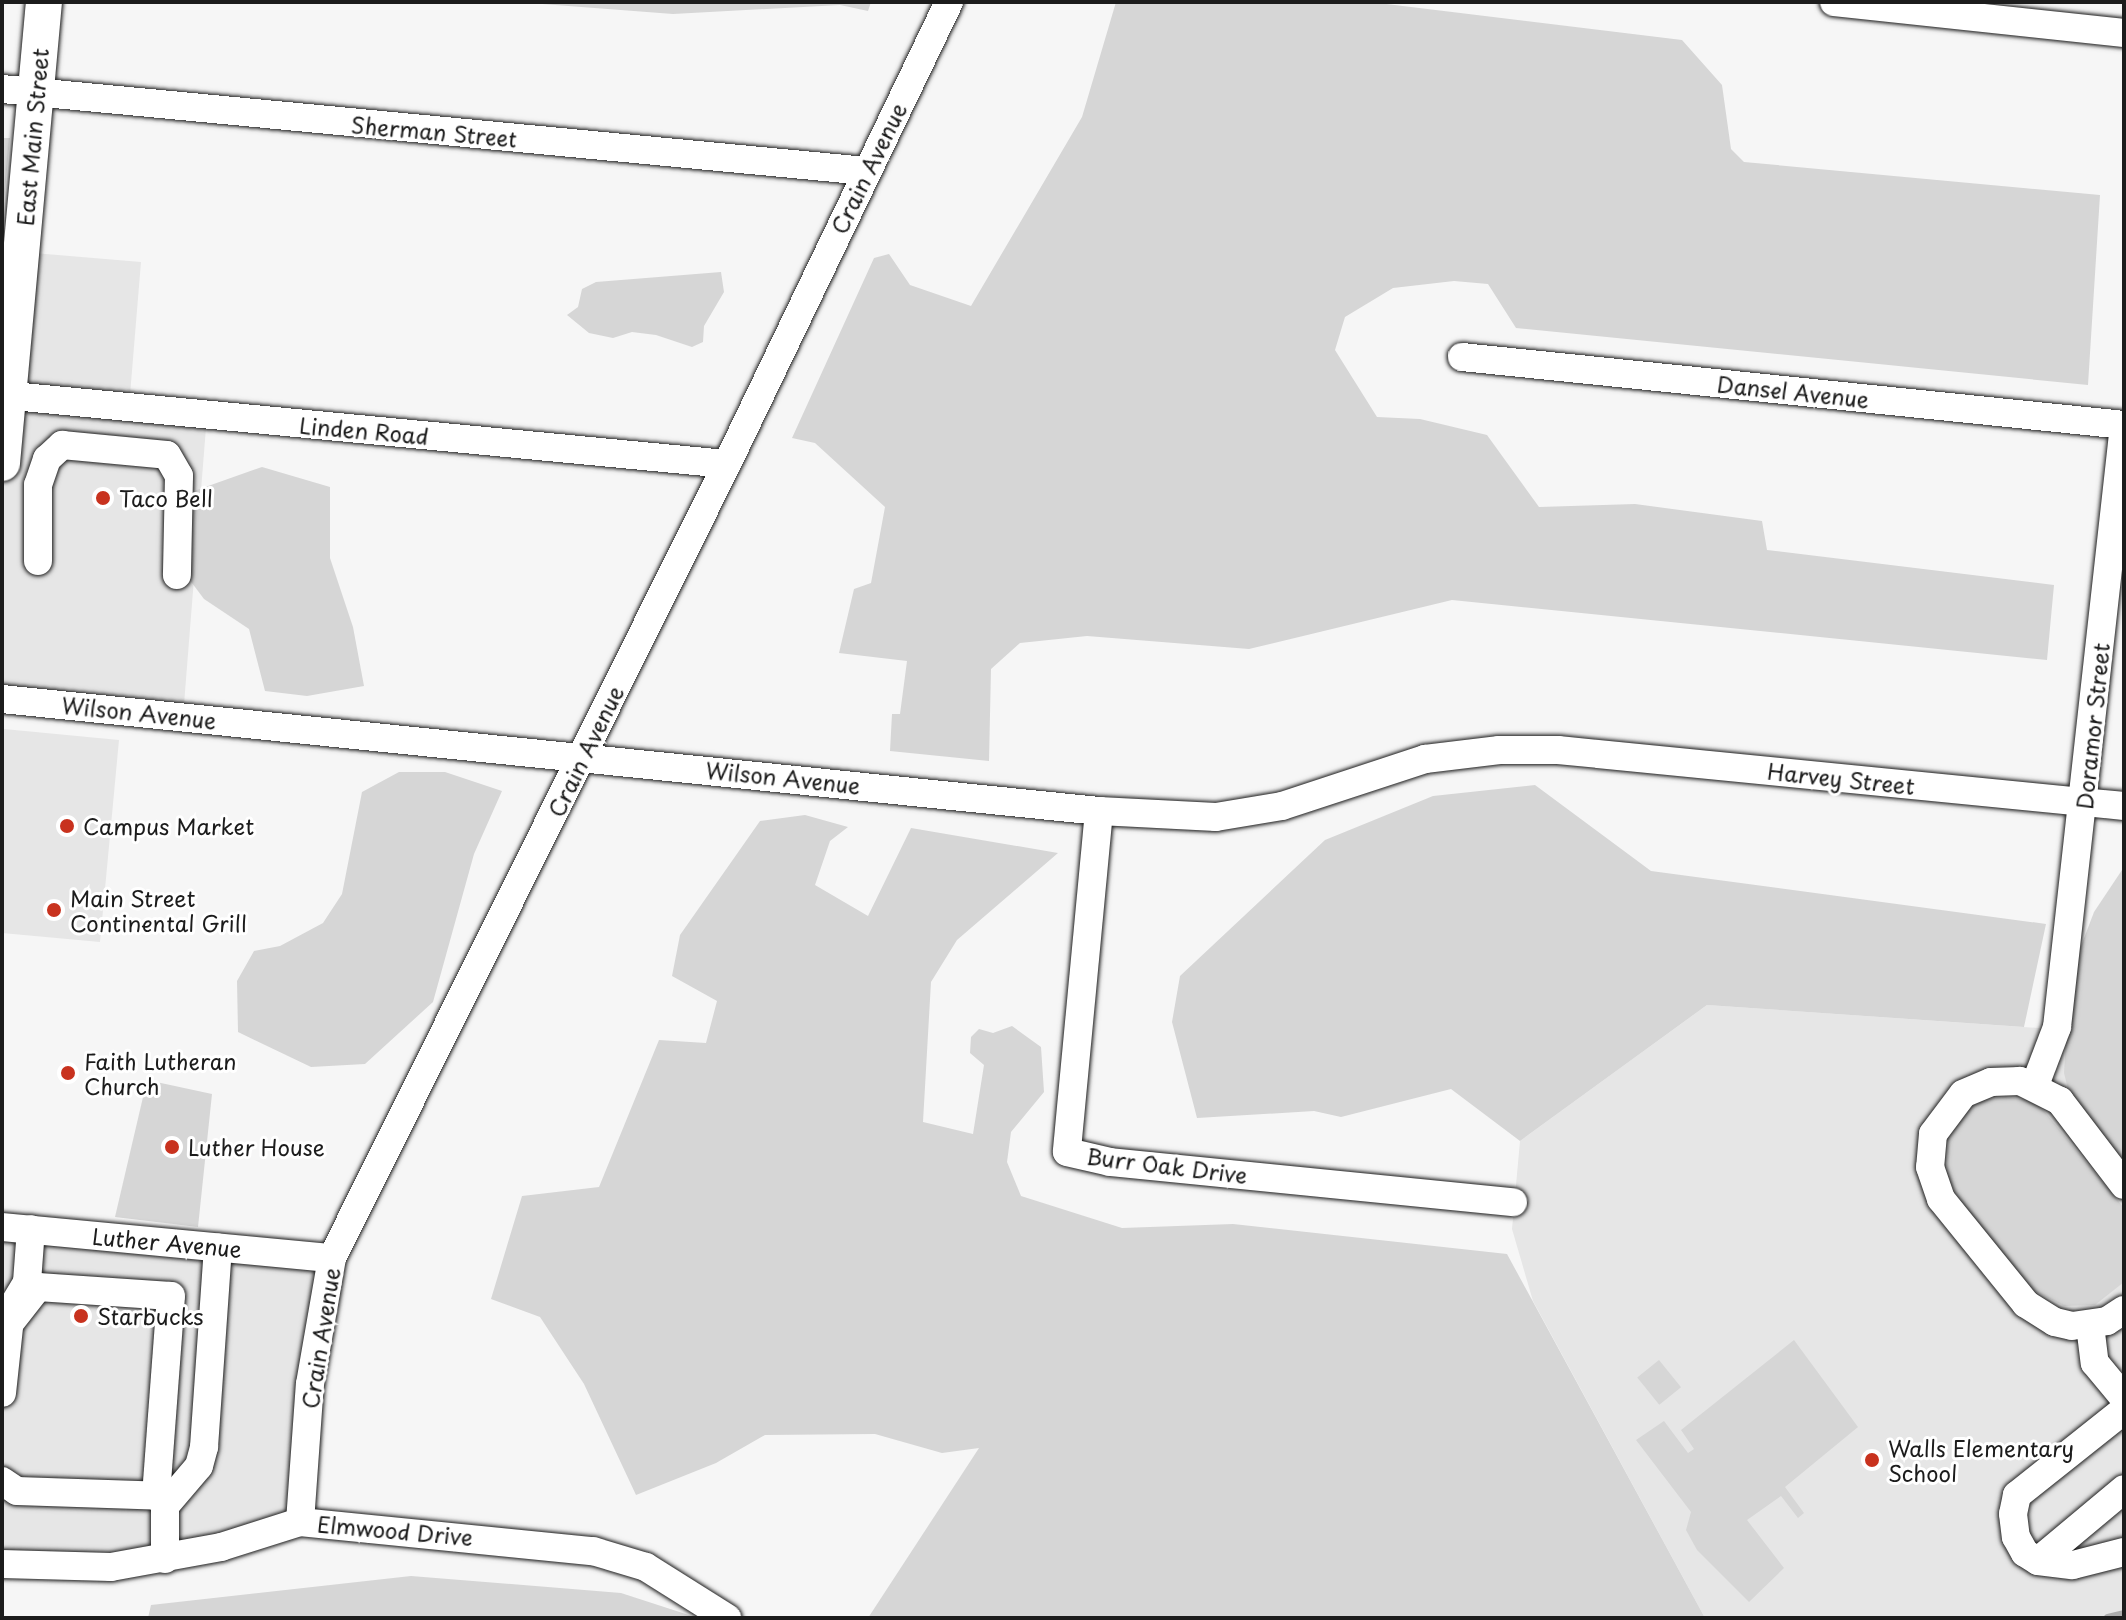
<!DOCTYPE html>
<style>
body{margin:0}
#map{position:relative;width:2126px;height:1620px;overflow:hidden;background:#f6f6f6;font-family:"Playpen Sans",sans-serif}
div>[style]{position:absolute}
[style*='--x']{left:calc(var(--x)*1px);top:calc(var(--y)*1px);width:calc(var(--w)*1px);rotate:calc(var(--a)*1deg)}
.built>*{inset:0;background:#e6e6e6}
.green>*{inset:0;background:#d6d6d6;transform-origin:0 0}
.stream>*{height:8px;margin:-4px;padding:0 4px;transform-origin:4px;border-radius:4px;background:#acacac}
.roads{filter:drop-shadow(0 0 2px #1c1c1c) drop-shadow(0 0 2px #1c1c1c)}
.minor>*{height:28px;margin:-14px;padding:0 14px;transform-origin:14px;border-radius:14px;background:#fff}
.major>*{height:36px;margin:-18px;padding:0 18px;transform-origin:18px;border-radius:18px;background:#fff}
.dots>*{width:22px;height:22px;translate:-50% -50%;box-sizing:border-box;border:4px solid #fff;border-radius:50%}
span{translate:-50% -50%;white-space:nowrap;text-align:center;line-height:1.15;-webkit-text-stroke:6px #fff;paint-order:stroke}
.street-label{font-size:22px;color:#1c1c1c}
.poi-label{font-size:22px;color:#1c1c1c}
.left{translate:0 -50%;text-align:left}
.frame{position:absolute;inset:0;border:4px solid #1c1c1c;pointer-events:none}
</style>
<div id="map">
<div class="built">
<div style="clip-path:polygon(22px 252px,141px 262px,129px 407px,207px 415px,183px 717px,2px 699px,2px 463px)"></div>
<div style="clip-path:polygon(4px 729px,119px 740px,100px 942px,2px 933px)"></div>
<div style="clip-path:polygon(1707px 1005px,2124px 1034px,2124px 1618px,1705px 1618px,1533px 1301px,1512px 1229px,1520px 1141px)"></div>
<div style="clip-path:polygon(2px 1227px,332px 1258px,300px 1522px,221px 1547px,2px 1564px)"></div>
</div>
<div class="green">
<div style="clip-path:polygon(516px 2px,871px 2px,868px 11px,840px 5px,673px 14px)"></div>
<div style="clip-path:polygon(1116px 2px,1370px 2px,1682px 40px,1722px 85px,1731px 149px,1744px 162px,2100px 195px,2088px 385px,1516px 328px,1488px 284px,1454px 281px,1393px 288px,1345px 317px,1335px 350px,1377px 417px,1420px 419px,1487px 435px,1539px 507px,1635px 504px,1762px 521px,1767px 550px,2054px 585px,2047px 660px,1452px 600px,1249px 649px,1087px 636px,1020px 643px,991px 669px,989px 761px,890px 751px,892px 714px,900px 714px,907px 661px,839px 653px,854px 589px,871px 583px,885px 507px,815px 443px,792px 438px,874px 258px,889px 254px,910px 285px,971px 306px,1082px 117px)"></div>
<div style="clip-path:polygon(2px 138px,10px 138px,2px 222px)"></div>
<div style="clip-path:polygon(721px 272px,724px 292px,704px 326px,703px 342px,692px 347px,656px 335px,632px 332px,613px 338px,589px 333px,567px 315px,578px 307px,582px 289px,596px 282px)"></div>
<div style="clip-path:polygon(262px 467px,330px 487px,330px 558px,353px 627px,364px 686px,307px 696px,265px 691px,249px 629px,204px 599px,186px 575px,194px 491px)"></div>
<div style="clip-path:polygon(399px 772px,445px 772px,502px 791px,474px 854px,433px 1002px,365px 1064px,311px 1067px,238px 1032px,237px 981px,254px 951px,280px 946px,323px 923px,342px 894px,362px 792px)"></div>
<div style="clip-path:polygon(1535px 785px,1651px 871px,2046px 924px,2024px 1027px,1707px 1005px,1520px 1141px,1451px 1089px,1341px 1117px,1314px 1111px,1197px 1118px,1172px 1022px,1180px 976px,1325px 840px,1433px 796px)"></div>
<div style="clip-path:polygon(805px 815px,848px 827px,830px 841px,815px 885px,868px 916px,911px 828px,1058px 853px,957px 940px,931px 982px,923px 1122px,973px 1134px,984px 1065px,970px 1053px,971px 1037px,979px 1029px,993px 1033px,1012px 1026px,1041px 1047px,1044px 1092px,1011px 1132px,1007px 1162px,1021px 1196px,1122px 1228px,1233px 1224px,1507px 1254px,1705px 1618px,868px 1618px,979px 1448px,942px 1453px,875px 1434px,765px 1435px,716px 1463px,636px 1495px,584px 1384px,540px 1317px,491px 1299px,522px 1196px,599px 1187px,659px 1040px,706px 1043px,717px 1001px,672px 976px,680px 935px,760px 821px)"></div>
<div style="clip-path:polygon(2124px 867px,2124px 1166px,2070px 1097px,2064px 1073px,2070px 975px,2094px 912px)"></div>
<div style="clip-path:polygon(147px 1080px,212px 1094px,198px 1227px,115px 1217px)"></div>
<div style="clip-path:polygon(2005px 1097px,2030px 1100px,2044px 1111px,2124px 1208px,2124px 1282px,2095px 1305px,2064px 1306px,2033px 1290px,1965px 1208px,1947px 1178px,1948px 1136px,1963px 1112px,1982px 1100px)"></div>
<div style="clip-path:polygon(1794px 1340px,1858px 1427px,1785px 1487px,1804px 1513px,1798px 1518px,1781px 1496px,1747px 1520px,1784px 1568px,1749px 1602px,1697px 1550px,1686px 1530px,1691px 1512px,1636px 1440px,1664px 1421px,1688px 1453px,1694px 1449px,1681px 1430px)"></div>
<div style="left:1659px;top:1360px;width:35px;height:28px;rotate:51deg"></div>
<div style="clip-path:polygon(411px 1576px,621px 1593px,698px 1618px,148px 1618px,151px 1605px)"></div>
</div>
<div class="stream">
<div style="--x:2108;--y:1618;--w:16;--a:-14"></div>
</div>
<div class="roads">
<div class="minor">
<div style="--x:1834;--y:2;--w:292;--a:6.1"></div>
<div style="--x:2;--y:89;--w:868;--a:5.42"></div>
<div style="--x:1462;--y:357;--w:665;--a:5.86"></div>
<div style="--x:2;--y:395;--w:728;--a:5.44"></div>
<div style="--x:38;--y:561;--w:76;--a:-90"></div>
<div style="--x:38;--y:485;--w:28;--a:-71"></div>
<div style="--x:47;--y:459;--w:21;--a:-43"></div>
<div style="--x:62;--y:445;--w:105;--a:5.4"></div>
<div style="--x:167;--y:455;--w:24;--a:60"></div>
<div style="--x:179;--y:476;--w:99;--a:91.2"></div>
<div style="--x:2;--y:699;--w:1103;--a:5.83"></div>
<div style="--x:1099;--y:811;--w:117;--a:2.9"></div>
<div style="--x:1216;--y:817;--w:67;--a:-9.5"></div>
<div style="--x:1282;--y:806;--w:151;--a:-18.2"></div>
<div style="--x:1425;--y:759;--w:75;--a:-6.9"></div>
<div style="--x:1499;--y:750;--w:59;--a:0"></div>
<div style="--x:1558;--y:750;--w:569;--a:5.65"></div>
<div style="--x:1099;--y:811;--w:342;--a:95.4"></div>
<div style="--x:1067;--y:1152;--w:44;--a:13.1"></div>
<div style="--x:1110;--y:1162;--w:405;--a:5.7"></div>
<div style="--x:2035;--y:1085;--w:62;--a:-69.2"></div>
<div style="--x:2057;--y:1027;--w:606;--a:-83.65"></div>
<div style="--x:2124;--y:1185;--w:106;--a:-127.3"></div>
<div style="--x:2060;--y:1101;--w:45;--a:-153.4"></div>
<div style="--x:2020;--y:1081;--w:29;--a:178"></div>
<div style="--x:1991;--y:1082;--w:30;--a:157"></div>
<div style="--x:1963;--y:1094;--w:50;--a:126.9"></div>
<div style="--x:1933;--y:1134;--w:33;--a:95"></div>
<div style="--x:1930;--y:1167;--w:34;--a:71"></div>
<div style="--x:1941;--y:1199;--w:135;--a:51"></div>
<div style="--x:2026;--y:1304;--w:34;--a:32"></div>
<div style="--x:2055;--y:1322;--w:17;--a:13"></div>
<div style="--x:2072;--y:1326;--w:35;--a:-8"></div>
<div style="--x:2107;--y:1321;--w:20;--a:-33"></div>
<div style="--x:2;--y:1227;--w:331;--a:5.4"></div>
<div style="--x:9;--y:1324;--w:47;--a:-51.9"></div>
<div style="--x:38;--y:1287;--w:133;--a:3.9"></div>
<div style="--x:171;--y:1296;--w:201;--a:94.3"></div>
<div style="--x:2090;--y:1325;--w:38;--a:83"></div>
<div style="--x:2095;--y:1363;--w:45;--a:50.4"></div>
<div style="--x:2;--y:1393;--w:84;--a:-83.9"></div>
<div style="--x:11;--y:1309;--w:31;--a:-59"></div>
<div style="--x:27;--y:1282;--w:53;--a:-85.7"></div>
<div style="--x:2124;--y:1410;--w:137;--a:141.5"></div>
<div style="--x:2017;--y:1495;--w:19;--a:102"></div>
<div style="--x:2013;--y:1514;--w:23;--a:83"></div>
<div style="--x:2016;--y:1537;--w:18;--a:61"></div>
<div style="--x:2025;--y:1553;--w:15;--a:32"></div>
<div style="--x:2038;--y:1561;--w:35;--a:7"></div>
<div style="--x:2073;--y:1565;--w:53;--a:-14.3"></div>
<div style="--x:2;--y:1481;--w:18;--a:34"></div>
<div style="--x:17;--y:1491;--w:151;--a:1.9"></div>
<div style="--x:300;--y:1522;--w:138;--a:-85.9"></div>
<div style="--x:310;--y:1384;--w:128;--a:-80.1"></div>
<div style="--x:332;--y:1258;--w:887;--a:-63.55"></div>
<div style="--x:727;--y:464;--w:513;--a:-64.33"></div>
<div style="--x:165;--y:1559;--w:53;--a:-90"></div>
<div style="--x:165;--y:1506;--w:52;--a:-49.6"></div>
<div style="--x:199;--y:1466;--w:20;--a:-75"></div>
<div style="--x:204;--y:1447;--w:200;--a:-86"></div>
<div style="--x:2038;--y:1561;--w:112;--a:-39.9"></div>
<div style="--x:2;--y:1564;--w:109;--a:1.6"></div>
<div style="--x:111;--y:1567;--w:112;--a:-10.3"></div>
<div style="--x:221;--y:1547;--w:83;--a:-17.6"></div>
<div style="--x:300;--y:1522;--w:294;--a:5.7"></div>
<div style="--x:593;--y:1551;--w:55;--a:16.8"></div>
<div style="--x:646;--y:1567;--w:96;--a:32.2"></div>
</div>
<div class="major">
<div style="--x:2;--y:463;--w:463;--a:-84.8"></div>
</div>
</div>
<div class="dots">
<div style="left:103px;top:498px;background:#c8321e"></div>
<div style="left:67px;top:826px;background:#c8321e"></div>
<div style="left:54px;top:910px;background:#c8321e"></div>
<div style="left:68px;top:1073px;background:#c8321e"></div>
<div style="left:172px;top:1147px;background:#c8321e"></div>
<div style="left:81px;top:1316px;background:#c8321e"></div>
<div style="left:1872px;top:1460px;background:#c8321e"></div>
</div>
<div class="street-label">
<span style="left:434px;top:131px;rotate:5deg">Sherman Street</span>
<span style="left:32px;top:137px;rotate:-85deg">East Main Street</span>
<span style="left:868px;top:168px;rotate:-64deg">Crain Avenue</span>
<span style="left:1793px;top:391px;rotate:6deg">Dansel Avenue</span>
<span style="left:364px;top:430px;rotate:5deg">Linden Road</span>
<span style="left:139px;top:712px;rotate:6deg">Wilson Avenue</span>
<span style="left:2092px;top:726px;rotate:-84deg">Doramor Street</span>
<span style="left:585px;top:751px;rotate:-64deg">Crain Avenue</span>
<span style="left:783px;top:777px;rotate:6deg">Wilson Avenue</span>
<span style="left:1841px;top:778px;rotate:6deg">Harvey Street</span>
<span style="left:1167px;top:1165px;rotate:7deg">Burr Oak Drive</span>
<span style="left:167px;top:1242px;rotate:5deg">Luther Avenue</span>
<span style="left:320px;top:1338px;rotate:-81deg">Crain Avenue</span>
<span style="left:395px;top:1530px;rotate:5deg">Elmwood Drive</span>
</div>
<div class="poi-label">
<span class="left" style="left:119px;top:498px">Taco Bell</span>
<span class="left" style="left:83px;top:826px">Campus Market</span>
<span class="left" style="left:70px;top:910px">Main Street<br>Continental Grill</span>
<span class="left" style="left:84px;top:1073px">Faith Lutheran<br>Church</span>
<span class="left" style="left:188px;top:1147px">Luther House</span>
<span class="left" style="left:97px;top:1316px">Starbucks</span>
<span class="left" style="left:1888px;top:1460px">Walls Elementary<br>School</span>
</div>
<div class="frame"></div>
</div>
